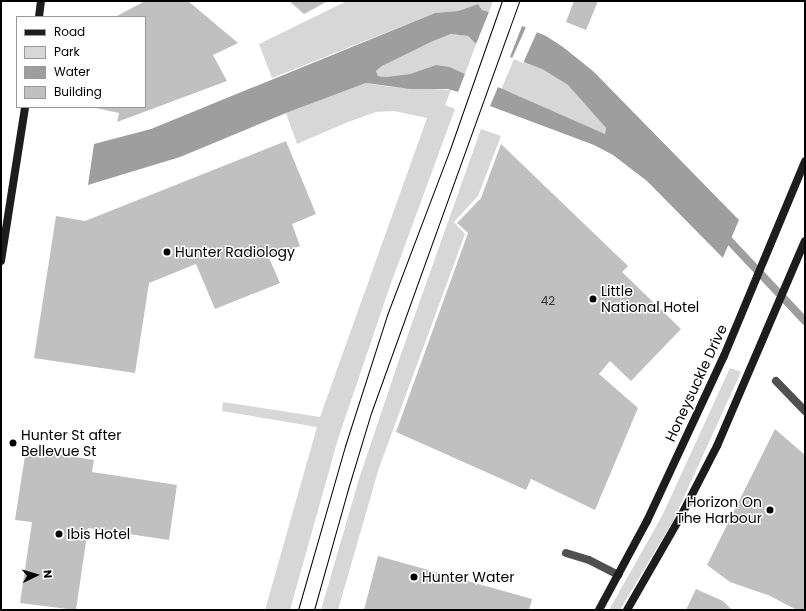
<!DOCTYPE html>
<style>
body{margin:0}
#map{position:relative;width:806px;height:611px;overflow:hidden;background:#fff;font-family:Poppins,sans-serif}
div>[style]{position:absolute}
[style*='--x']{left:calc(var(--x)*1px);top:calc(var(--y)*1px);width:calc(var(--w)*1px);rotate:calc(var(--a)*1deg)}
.green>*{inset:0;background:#d7d7d7}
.water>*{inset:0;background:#9e9e9e}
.pier>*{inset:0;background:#fff;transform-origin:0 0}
.stream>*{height:8px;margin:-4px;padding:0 4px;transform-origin:4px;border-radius:4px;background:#9e9e9e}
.building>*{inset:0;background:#c0c0c0}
.lane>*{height:8px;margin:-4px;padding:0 4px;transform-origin:4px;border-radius:4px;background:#505050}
.street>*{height:8px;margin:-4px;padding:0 4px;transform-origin:4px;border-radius:4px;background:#505050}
.secondary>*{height:8px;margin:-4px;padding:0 4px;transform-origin:4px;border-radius:4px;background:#1d1d1d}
.tram>*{height:1px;margin:-0.5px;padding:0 0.5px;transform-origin:0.5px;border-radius:0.5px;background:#000}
.dots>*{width:11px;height:11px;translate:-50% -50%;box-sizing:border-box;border:2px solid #fff;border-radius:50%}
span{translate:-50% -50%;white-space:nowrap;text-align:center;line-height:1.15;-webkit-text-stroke:3px #fff;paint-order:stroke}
.number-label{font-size:12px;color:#303030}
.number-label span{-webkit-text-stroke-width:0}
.poi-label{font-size:14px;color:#000}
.left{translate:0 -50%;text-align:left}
.right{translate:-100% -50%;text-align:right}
.street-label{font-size:14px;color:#000}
.frame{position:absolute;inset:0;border:2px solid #000;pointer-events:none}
.legend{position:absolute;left:16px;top:16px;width:130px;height:92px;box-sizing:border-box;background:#fff;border:1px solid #999;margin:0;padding:5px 7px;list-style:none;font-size:12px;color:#000}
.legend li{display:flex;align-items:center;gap:8px;height:20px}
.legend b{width:20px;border:1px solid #999}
.north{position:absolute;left:16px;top:555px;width:40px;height:40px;-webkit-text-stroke:3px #fff;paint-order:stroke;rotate:85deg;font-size:11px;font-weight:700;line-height:16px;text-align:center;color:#000}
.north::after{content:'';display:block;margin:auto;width:14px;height:18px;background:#000;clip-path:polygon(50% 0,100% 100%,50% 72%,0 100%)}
</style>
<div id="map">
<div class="green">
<div style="clip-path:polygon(347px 1px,493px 1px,489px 12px,482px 10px,478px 4px,458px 11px,435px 13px,272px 78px,259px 44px)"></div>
<div style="clip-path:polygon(451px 34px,468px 36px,476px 44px,465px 74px,450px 67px,436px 65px,410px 74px,386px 77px,378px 76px,376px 71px,382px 66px,431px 42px)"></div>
<div style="clip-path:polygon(514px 59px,542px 69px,568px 85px,606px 128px,605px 134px,501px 90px)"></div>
<div style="clip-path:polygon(366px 83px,390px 87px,451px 90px,445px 105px,455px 109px,390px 286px,338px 439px,290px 610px,265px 610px,317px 427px,222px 411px,223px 402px,320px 417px,427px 118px,394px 111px,376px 112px,348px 122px,297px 144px,286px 113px)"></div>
<div style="clip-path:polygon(481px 129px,501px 136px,478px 196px,454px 222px,465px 234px,379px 468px,338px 610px,321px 610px,359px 479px,401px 354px)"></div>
<div style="clip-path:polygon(730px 368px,741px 372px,673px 521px,620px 610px,609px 610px,662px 516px)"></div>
</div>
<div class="water">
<div style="clip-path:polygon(478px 4px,482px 10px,489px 12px,476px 44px,468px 36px,451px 34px,431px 42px,382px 66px,376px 71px,378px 76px,386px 77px,410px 74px,436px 65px,450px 67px,465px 74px,458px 92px,448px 89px,410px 89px,366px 83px,286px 113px,180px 157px,88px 185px,94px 144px,151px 129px,435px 13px,458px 11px)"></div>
<div style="clip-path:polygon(522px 26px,546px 36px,563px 47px,593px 71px,739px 220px,723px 258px,647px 181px,613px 155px,594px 145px,490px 106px,498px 87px,605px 134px,606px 128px,568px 85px,542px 69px,510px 57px)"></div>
</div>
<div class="pier">
<div style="left:526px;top:27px;width:12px;height:34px;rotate:24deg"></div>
<div style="clip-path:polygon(740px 218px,741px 221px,732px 242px,725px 259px,722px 260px)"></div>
</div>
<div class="stream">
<div style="--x:723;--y:234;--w:120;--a:46.7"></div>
</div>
<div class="building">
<div style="clip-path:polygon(145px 1px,188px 1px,238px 43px,213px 55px,227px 81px,117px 122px,119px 113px,91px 107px,145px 107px,145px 17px,115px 17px)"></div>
<div style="clip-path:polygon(289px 1px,328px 1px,304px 14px)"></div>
<div style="clip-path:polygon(574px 1px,598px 1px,586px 30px,566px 22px)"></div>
<div style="clip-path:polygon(286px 141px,316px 214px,292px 224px,300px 246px,269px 258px,280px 283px,215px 309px,196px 264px,149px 283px,135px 373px,34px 358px,56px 216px,85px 221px)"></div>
<div style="clip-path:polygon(501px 144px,628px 266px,622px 272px,681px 329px,631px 381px,610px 361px,599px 374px,638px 408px,595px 510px,531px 479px,526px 490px,396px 432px,468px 233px,457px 223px,481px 198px)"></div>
<div style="clip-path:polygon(775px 429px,805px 455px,805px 610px,797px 610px,768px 595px,730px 582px,707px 565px)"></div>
<div style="clip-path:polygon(26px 449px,94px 460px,92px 472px,177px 485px,169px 540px,88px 528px,76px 610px,20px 603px,32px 522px,15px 520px)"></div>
<div style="clip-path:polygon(378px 556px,532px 599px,529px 610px,364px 610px)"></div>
<div style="clip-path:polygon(696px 589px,723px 601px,732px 610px,686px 610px)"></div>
</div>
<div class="lane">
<div style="--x:566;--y:553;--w:24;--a:17"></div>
<div style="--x:589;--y:560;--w:33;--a:27"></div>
</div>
<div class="street">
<div style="--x:776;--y:381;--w:42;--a:46"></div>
</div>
<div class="secondary">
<div style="--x:39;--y:17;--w:16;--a:-83"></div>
<div style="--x:1;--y:261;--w:156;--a:-81.1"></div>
<div style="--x:599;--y:610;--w:101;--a:-61.7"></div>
<div style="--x:647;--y:521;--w:182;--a:-65"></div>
<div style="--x:724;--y:356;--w:211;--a:-67.4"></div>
<div style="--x:627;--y:610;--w:108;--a:-60.1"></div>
<div style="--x:681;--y:516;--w:79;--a:-62.8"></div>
<div style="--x:717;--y:446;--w:223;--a:-66.8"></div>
</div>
<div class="tram">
<div style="--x:298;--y:610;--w:171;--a:-74"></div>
<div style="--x:345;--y:446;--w:138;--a:-72.2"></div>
<div style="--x:387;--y:315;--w:174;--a:-69.2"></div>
<div style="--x:449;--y:152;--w:160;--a:-70.7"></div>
<div style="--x:314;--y:610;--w:126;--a:-74.3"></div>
<div style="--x:348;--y:489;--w:79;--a:-73.2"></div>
<div style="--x:371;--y:413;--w:438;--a:-70.2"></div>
</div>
<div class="dots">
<div style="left:167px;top:252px;background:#000"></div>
<div style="left:593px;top:299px;background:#000"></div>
<div style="left:13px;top:443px;background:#000"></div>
<div style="left:770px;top:510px;background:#000"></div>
<div style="left:59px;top:534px;background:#000"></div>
<div style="left:414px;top:577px;background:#000"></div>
</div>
<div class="number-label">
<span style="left:548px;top:301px">42</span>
</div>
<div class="poi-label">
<span class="left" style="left:175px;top:252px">Hunter Radiology</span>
<span class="left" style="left:601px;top:299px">Little<br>National Hotel</span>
<span class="left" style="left:21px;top:443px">Hunter St after<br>Bellevue St</span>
<span class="right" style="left:762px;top:510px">Horizon On<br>The Harbour</span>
<span class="left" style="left:67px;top:534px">Ibis Hotel</span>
<span class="left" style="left:422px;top:577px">Hunter Water</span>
</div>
<div class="street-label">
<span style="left:696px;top:383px;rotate:-65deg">Honeysuckle Drive</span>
</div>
<div class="frame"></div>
<ul class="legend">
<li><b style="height:5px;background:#1d1d1d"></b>Road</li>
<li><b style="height:11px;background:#d7d7d7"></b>Park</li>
<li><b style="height:11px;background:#9e9e9e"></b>Water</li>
<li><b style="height:11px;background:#c0c0c0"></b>Building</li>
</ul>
<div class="north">N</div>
</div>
